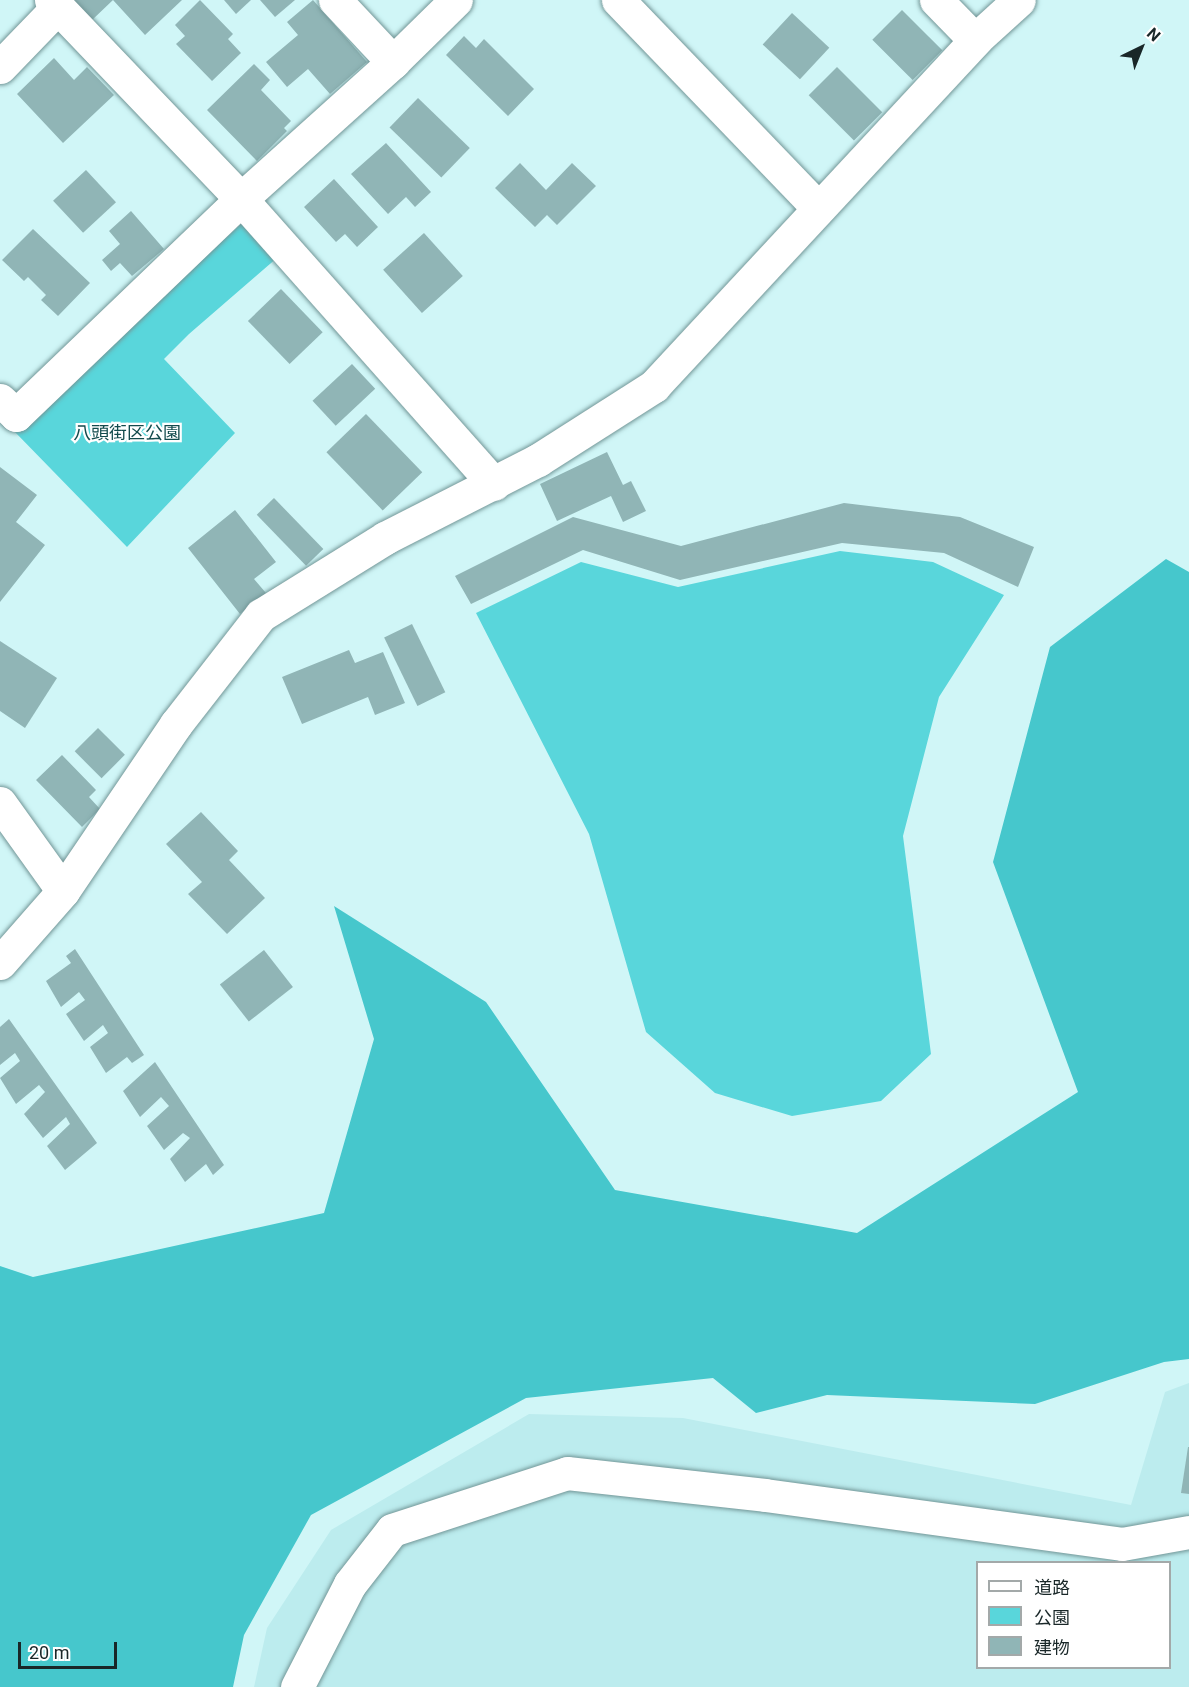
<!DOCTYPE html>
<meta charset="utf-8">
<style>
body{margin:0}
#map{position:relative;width:1189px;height:1687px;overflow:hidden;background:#d0f6f7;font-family:Roboto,"Noto Sans JP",sans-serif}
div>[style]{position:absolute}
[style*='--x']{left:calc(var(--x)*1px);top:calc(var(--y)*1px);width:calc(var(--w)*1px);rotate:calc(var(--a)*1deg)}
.built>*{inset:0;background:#bcecee}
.green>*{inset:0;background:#59d6db}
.forest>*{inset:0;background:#46c7cc}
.building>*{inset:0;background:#90b5b6;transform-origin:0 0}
.roads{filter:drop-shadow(0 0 2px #729697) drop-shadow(0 0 2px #729697)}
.minor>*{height:33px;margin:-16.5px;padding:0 16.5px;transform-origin:16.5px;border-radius:16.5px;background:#fff}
span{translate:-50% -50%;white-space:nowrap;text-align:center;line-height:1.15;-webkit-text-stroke:4.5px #fff;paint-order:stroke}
.park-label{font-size:18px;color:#134b4d}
.legend{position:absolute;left:976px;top:1561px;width:195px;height:108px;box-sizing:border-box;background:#fff;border:2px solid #a3a9a9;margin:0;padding:8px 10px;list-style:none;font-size:18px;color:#192728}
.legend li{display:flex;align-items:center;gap:12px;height:30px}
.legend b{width:30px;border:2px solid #a3a9a9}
.north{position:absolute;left:1111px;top:18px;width:60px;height:60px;-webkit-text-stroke:4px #fff;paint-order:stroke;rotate:43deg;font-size:16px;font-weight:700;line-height:24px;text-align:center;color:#192728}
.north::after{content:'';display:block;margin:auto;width:21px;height:27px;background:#192728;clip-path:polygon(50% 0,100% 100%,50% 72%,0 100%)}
.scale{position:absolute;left:18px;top:1642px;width:99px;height:27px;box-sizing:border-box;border:3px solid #192728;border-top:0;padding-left:8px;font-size:18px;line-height:21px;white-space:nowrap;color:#192728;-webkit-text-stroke:4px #fff;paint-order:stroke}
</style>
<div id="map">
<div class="built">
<div style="clip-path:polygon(evenodd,1189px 1383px,1189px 1687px,254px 1687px,267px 1628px,331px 1530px,529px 1414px,683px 1418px,1131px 1505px,1165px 1392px,1189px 1383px,978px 1562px,1170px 1562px,1170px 1668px,978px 1668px,978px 1562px)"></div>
</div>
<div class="green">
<div style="clip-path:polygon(241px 224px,278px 257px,189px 334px,164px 359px,235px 433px,127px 547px,14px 431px)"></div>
<div style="clip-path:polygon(840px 551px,933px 562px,1004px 595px,939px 697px,903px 836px,931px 1054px,881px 1101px,792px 1116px,715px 1093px,646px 1032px,589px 834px,476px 613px,581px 562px,678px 587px)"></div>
</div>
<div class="forest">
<div style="clip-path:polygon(1166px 559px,1189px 572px,1189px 1359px,1164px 1362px,1035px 1404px,827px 1395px,756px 1413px,713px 1378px,526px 1398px,311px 1515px,244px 1635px,233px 1687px,0 1687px,0 1266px,33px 1277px,324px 1213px,374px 1039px,334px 906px,486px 1002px,615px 1190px,857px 1233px,1078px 1092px,993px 862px,1050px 647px)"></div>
</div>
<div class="building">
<div style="clip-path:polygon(72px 0,182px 0,145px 35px,113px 0,91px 21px)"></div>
<div style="clip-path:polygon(200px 0,233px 34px,228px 39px,241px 53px,212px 81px,176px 44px,185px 36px,175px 25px)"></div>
<div style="clip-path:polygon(224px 0,251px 0,236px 14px)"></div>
<div style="clip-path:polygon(260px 0,295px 0,275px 17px)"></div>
<div style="clip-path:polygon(313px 0,367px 62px,330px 94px,308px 69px,287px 87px,266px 62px,298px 35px,287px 22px)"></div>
<div style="left:902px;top:10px;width:57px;height:42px;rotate:45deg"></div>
<div style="left:792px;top:13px;width:51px;height:43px;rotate:43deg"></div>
<div style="clip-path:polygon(464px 36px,476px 48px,484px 39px,534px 89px,508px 116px,446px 55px)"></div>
<div style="clip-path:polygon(54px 58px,74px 80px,87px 67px,114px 95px,63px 143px,17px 94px)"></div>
<div style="clip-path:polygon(254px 64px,270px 80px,261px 90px,291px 121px,284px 128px,287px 131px,257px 161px,207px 110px)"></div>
<div style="left:837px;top:67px;width:64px;height:40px;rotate:45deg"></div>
<div style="left:418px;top:98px;width:72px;height:41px;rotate:44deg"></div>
<div style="clip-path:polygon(386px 143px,431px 192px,415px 207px,406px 197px,388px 214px,351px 174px)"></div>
<div style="clip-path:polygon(520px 163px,546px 190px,572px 163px,596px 186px,557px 225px,547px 215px,535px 227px,495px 188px)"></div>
<div style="left:86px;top:170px;width:44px;height:45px;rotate:47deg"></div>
<div style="clip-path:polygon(334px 179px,378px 227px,357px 247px,345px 234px,336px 242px,304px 207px)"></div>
<div style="clip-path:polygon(131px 211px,164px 249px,132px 276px,120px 263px,111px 271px,102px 260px,120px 244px,109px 231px)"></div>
<div style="clip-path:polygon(33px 229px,90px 283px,58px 316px,41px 300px,46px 295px,28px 277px,24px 281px,2px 260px)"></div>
<div style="left:424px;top:233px;width:58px;height:55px;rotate:48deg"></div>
<div style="left:281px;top:289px;width:60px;height:46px;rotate:46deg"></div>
<div style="left:352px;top:364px;width:34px;height:54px;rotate:47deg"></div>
<div style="left:366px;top:414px;width:81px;height:55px;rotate:46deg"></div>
<div style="clip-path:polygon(607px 452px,623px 485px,631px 481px,646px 511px,623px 522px,611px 496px,557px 521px,540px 484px)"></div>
<div style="clip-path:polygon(0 467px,37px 495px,16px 522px,45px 545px,0 602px)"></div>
<div style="left:274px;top:498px;width:71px;height:24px;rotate:46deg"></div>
<div style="clip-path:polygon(844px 503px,960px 517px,1034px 547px,1018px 587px,944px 553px,842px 543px,680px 580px,583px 550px,471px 604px,455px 576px,573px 517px,681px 546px)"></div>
<div style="clip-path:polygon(235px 510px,276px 562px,254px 579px,266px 593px,240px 614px,188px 548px)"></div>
<div style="left:412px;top:624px;width:76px;height:31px;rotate:64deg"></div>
<div style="clip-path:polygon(0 641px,57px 678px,25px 728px,0 711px)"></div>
<div style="clip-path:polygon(349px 650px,355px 663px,383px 652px,405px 703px,375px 715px,368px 697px,302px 724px,282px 677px)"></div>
<div style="left:98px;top:728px;width:38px;height:33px;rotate:45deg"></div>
<div style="clip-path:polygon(62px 755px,96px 790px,89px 797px,100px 809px,82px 827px,36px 780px)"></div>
<div style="clip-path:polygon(201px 812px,238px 851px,229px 860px,265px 898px,227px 934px,188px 894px,202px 882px,166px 844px)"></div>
<div style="clip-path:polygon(75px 949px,144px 1055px,132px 1063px,127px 1057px,106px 1073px,90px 1047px,108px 1033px,103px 1025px,84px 1041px,66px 1014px,85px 1000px,79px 992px,61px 1007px,46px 981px,71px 963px,66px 956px)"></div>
<div style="left:264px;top:950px;width:47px;height:56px;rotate:52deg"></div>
<div style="clip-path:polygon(9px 1019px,97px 1143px,65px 1170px,47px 1146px,70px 1124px,66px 1117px,43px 1138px,24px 1114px,45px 1092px,39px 1085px,16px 1104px,0 1078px,20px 1061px,15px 1053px,0 1065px,0 1027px)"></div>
<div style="clip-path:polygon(155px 1062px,224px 1165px,213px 1175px,206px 1164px,185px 1182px,170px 1159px,190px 1138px,183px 1133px,164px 1150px,147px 1126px,169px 1106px,161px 1097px,140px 1117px,123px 1091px)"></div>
<div style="clip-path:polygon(1188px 1447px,1189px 1447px,1189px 1494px,1181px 1493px)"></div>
</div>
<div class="roads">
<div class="minor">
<div style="--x:51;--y:0;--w:275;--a:46.3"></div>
<div style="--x:241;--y:199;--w:381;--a:48.4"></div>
<div style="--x:335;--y:0;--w:85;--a:46.9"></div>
<div style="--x:618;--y:0;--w:289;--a:46.1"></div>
<div style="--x:936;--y:0;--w:56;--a:45.7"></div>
<div style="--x:0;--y:67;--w:83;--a:-46"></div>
<div style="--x:0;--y:400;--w:22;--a:43"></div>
<div style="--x:16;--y:415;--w:312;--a:-43.8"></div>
<div style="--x:241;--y:199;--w:205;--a:-42"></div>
<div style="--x:393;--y:62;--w:88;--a:-44.5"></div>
<div style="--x:0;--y:803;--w:108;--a:54.4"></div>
<div style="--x:0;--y:963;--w:96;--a:-48.8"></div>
<div style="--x:63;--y:891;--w:202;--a:-55.9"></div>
<div style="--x:176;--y:724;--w:138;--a:-52.1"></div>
<div style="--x:261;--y:615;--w:146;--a:-31.8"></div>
<div style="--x:385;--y:538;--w:172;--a:-27"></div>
<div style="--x:538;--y:460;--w:138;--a:-32.5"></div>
<div style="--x:654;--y:386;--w:472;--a:-47.1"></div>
<div style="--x:975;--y:40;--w:59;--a:-42.3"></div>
<div style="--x:297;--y:1687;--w:116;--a:-62.8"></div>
<div style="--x:350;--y:1584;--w:68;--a:-52.1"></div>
<div style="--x:392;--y:1530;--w:184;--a:-18"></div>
<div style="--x:567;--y:1473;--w:199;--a:6.3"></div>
<div style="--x:765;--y:1495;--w:360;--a:7.8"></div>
<div style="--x:1122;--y:1544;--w:68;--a:-10.2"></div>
</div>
</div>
<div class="park-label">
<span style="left:127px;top:433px">八頭街区公園</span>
</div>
<ul class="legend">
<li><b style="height:8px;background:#fff"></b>道路</li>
<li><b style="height:16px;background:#59d6db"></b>公園</li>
<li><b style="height:16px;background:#90b5b6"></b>建物</li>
</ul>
<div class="north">N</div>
<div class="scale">20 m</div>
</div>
